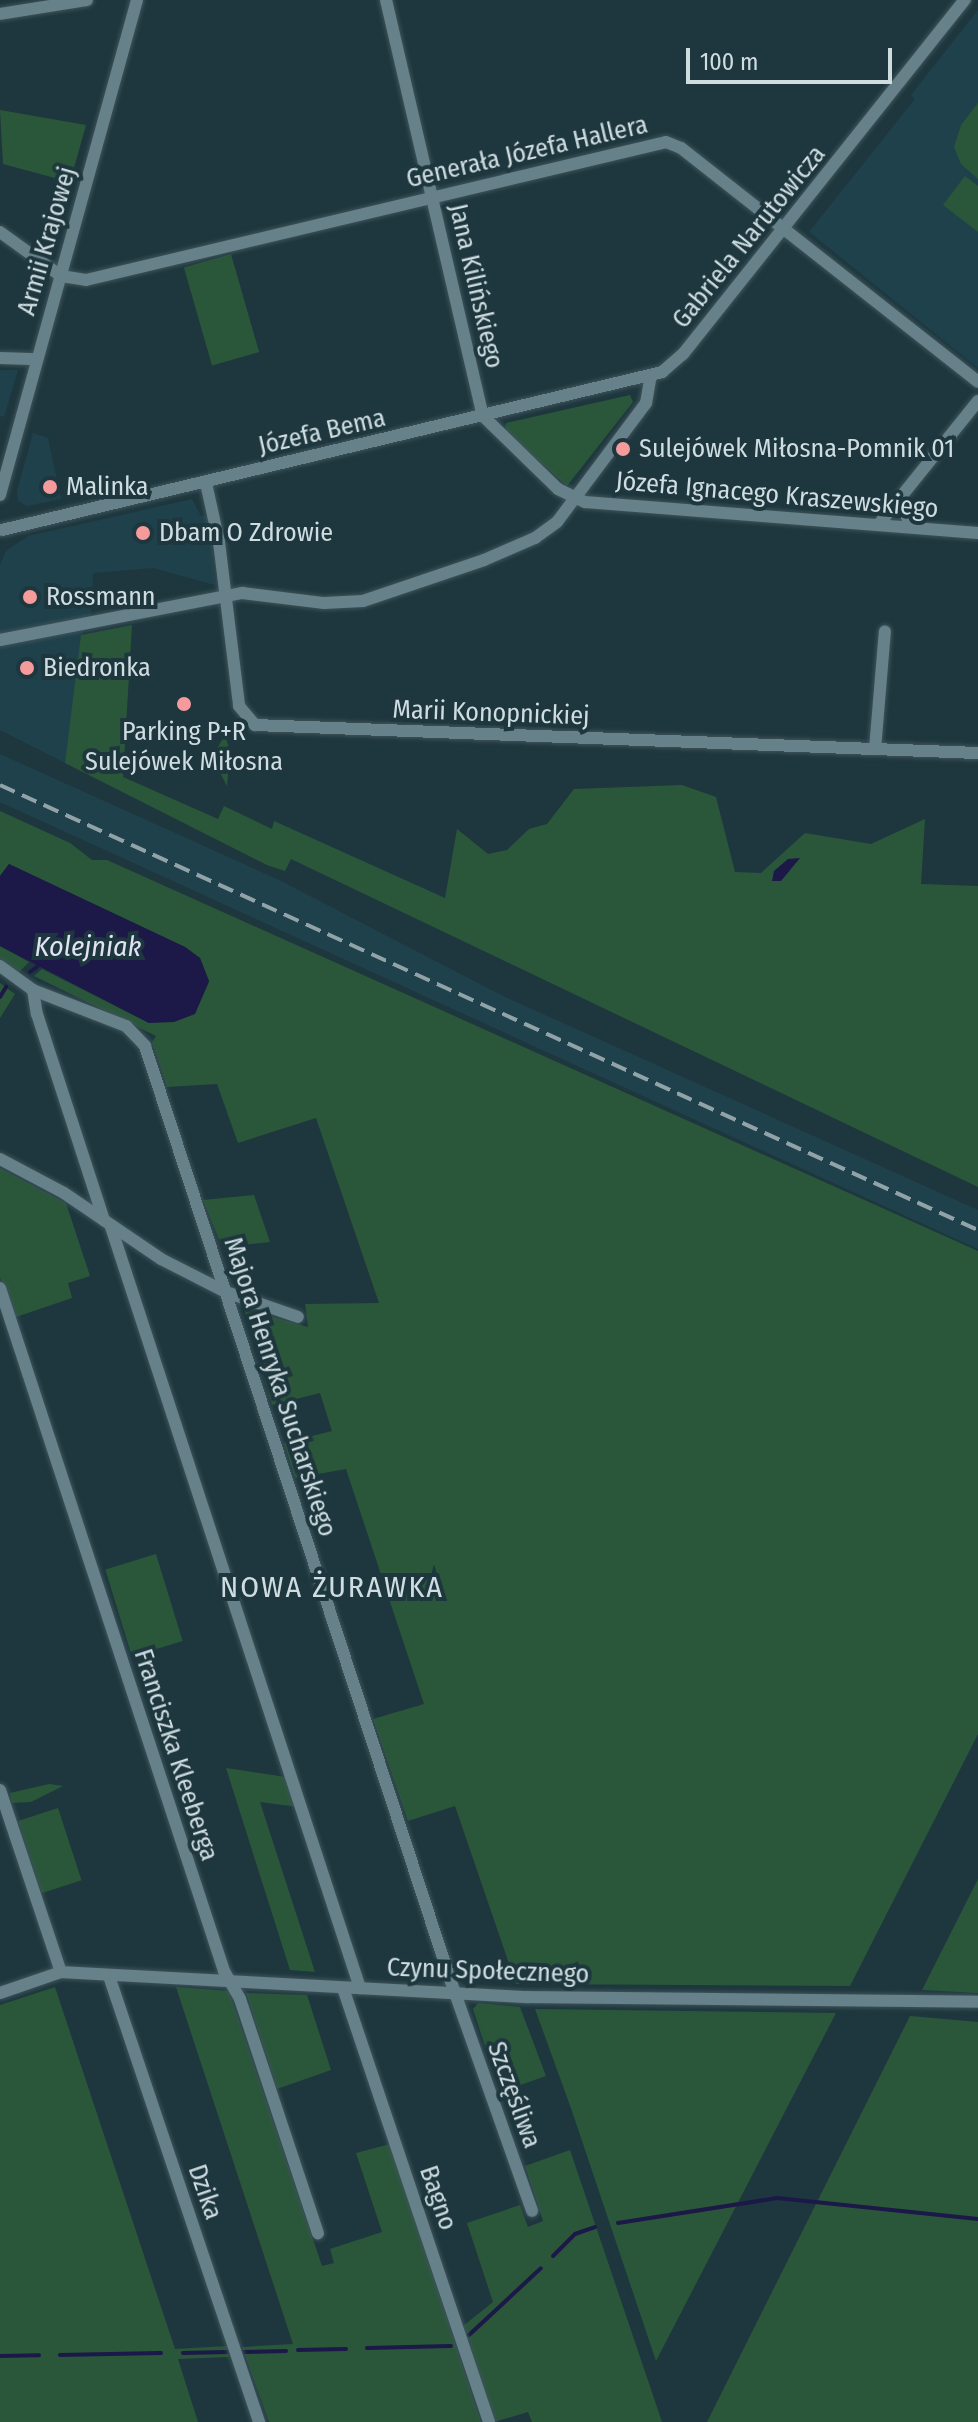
<!DOCTYPE html>
<meta charset="utf-8">
<style>
body{margin:0}
#map{position:relative;width:978px;height:2422px;overflow:hidden;background:#1e373e;font-family:"Fira Sans Condensed",sans-serif}
div>[style]{position:absolute}
[style*='--x']{left:calc(var(--x)*1px);top:calc(var(--y)*1px);width:calc(var(--w)*1px);rotate:calc(var(--a)*1deg)}
.built>*{inset:0;background:#1f414b}
.green>*{inset:0;background:#2a573a;transform-origin:0 0}
.water>*{inset:0;background:#1c1847}
.stream>*{height:4px;margin:-2px;padding:0 2px;transform-origin:2px;border-radius:2px;background:#1c1847}
.roads{filter:drop-shadow(0 0 2px #3e535a) drop-shadow(0 0 2px #3e535a)}
.street>*{height:12px;margin:-6px;padding:0 6px;transform-origin:6px;border-radius:6px;background:#668189}
.rail>*{height:4px;margin-top:-2px;transform-origin:0;background:repeating-linear-gradient(90deg,#91a3a8 0 16px,transparent 0 24px)}
.dots>*{width:22px;height:22px;translate:-50% -50%;box-sizing:border-box;border:4px solid #1e373e;border-radius:50%}
span{translate:-50% -50%;white-space:nowrap;text-align:center;line-height:1.15;-webkit-text-stroke:8px #1e373e;paint-order:stroke}
.street-label{font-size:26px;color:#cfdde1}
.poi-label{font-size:26px;color:#cfdde1}
.left{translate:0 -50%;text-align:left}
.water-label{font-size:28px;color:#e1e2f4;font-style:italic}
.quarter-label{font-size:30px;color:#cfdde1;letter-spacing:2px}
.scale{position:absolute;left:686px;top:48px;width:206px;height:36px;box-sizing:border-box;border:4px solid #cfdde1;border-top:0;padding-left:10px;font-size:24px;line-height:28px;white-space:nowrap;color:#cfdde1;-webkit-text-stroke:6px #1e373e;paint-order:stroke}
</style>
<div id="map">
<div class="built">
<div style="clip-path:polygon(978px 10px,978px 368px,809px 232px,915px 99px,911px 95px)"></div>
<div style="clip-path:polygon(0 370px,18px 370px,4px 417px,0 416px)"></div>
<div style="clip-path:polygon(33px 433px,48px 438px,61px 499px,27px 506px,18px 501px,17px 491px)"></div>
<div style="clip-path:polygon(192px 499px,201px 516px,208px 515px,215px 585px,153px 568px,93px 573px,91px 615px,85px 617px,65px 763px,0 730px,0 565px,6px 551px,28px 536px)"></div>
<div style="clip-path:polygon(0 754px,279px 880px,501px 995px,978px 1210px,978px 1249px,0 802px)"></div>
</div>
<div class="green">
<div style="clip-path:polygon(978px 103px,978px 179px,961px 164px,954px 147px,961px 125px)"></div>
<div style="clip-path:polygon(0 110px,86px 125px,70px 182px,3px 164px)"></div>
<div style="clip-path:polygon(965px 176px,978px 186px,978px 232px,943px 205px)"></div>
<div style="left:231px;top:254px;width:102px;height:49px;rotate:74deg"></div>
<div style="clip-path:polygon(630px 395px,633px 402px,567px 486px,505px 432px,506px 423px)"></div>
<div style="clip-path:polygon(132px 625px,123px 777px,218px 819px,224px 806px,272px 829px,274px 821px,445px 898px,457px 829px,488px 854px,507px 850px,529px 829px,547px 824px,574px 789px,682px 785px,716px 797px,735px 872px,761px 873px,805px 833px,871px 844px,925px 819px,921px 884px,978px 886px,978px 1187px,291px 859px,285px 871px,267px 865px,65px 763px,81px 635px)"></div>
<div style="clip-path:polygon(225px 735px,230px 751px,227px 786px,212px 757px)"></div>
<div style="clip-path:polygon(0 811px,70px 843px,92px 860px,107px 860px,978px 1251px,978px 1734px,850px 1986px,516px 1984px,455px 1806px,408px 1821px,373px 1719px,424px 1704px,346px 1469px,295px 1478px,284px 1443px,332px 1431px,320px 1393px,272px 1405px,244px 1309px,308px 1327px,305px 1304px,379px 1303px,316px 1118px,238px 1143px,217px 1084px,167px 1087px,152px 1042px,156px 1036px,34px 976px,42px 969px,149px 1023px,195px 1013px,209px 982px,200px 958px,185px 947px,9px 864px,0 876px)"></div>
<div style="clip-path:polygon(0 946px,29px 962px,17px 974px,0 961px)"></div>
<div style="clip-path:polygon(0 983px,15px 994px,0 1018px)"></div>
<div style="clip-path:polygon(0 1168px,66px 1203px,90px 1276px,68px 1283px,72px 1298px,13px 1318px,0 1277px)"></div>
<div style="clip-path:polygon(254px 1195px,270px 1242px,222px 1247px,203px 1200px)"></div>
<div style="left:156px;top:1554px;width:91px;height:53px;rotate:73deg"></div>
<div style="clip-path:polygon(226px 1768px,286px 1777px,298px 1807px,260px 1802px,315px 1972px,290px 1970px)"></div>
<div style="clip-path:polygon(49px 1784px,63px 1786px,31px 1802px,12px 1803px,10px 1793px)"></div>
<div style="left:58px;top:1808px;width:76px;height:42px;rotate:72deg"></div>
<div style="clip-path:polygon(978px 1879px,978px 1993px,922px 1990px)"></div>
<div style="clip-path:polygon(55px 1987px,175px 2349px,227px 2346px,229px 2357px,178px 2359px,198px 2422px,0 2422px,0 2005px)"></div>
<div style="clip-path:polygon(176px 1987px,229px 1991px,322px 2266px,334px 2263px,330px 2249px,382px 2232px,356px 2153px,390px 2144px,481px 2422px,269px 2422px,242px 2347px,293px 2344px)"></div>
<div style="clip-path:polygon(246px 1993px,307px 1995px,331px 2070px,277px 2089px)"></div>
<div style="clip-path:polygon(478px 2003px,520px 2007px,546px 2076px,500px 2092px,473px 2009px)"></div>
<div style="clip-path:polygon(535px 2009px,836px 2013px,656px 2361px,572px 2111px)"></div>
<div style="clip-path:polygon(910px 2016px,978px 2022px,978px 2422px,707px 2422px)"></div>
<div style="clip-path:polygon(570px 2150px,662px 2422px,532px 2422px,528px 2412px,494px 2422px,463px 2326px,493px 2302px,467px 2223px,520px 2205px,528px 2227px,543px 2221px,525px 2166px)"></div>
</div>
<div class="water">
<div style="clip-path:polygon(800px 858px,781px 881px,772px 881px,774px 871px,788px 859px)"></div>
<div style="clip-path:polygon(9px 864px,185px 947px,200px 958px,209px 981px,195px 1014px,174px 1022px,149px 1023px,0 946px,0 876px)"></div>
</div>
<div class="stream">
<div style="--x:30;--y:972;--w:9;--a:-36"></div>
<div style="--x:0;--y:997;--w:12;--a:-59"></div>
<div style="--x:618;--y:2223;--w:161;--a:-8.9"></div>
<div style="--x:777;--y:2198;--w:202;--a:6"></div>
<div style="--x:553;--y:2256;--w:31;--a:-45"></div>
<div style="--x:575;--y:2234;--w:21;--a:-19"></div>
<div style="--x:469;--y:2335;--w:98;--a:-42.9"></div>
<div style="--x:367;--y:2348;--w:84;--a:-1.4"></div>
<div style="--x:298;--y:2350;--w:48;--a:-1.2"></div>
<div style="--x:244;--y:2352;--w:42;--a:-1.4"></div>
<div style="--x:183;--y:2353;--w:44;--a:-1.3"></div>
<div style="--x:60;--y:2355;--w:101;--a:-1.1"></div>
<div style="--x:0;--y:2356;--w:39;--a:-1"></div>
</div>
<div class="roads">
<div class="street">
<div style="--x:386;--y:0;--w:427;--a:76.9"></div>
<div style="--x:483;--y:416;--w:105;--a:44.2"></div>
<div style="--x:558;--y:489;--w:30;--a:26"></div>
<div style="--x:585;--y:502;--w:394;--a:4.5"></div>
<div style="--x:0;--y:14;--w:88;--a:-9.1"></div>
<div style="--x:0;--y:232;--w:75;--a:35.8"></div>
<div style="--x:61;--y:276;--w:25;--a:9"></div>
<div style="--x:86;--y:280;--w:596;--a:-13.38"></div>
<div style="--x:666;--y:142;--w:16;--a:22"></div>
<div style="--x:681;--y:148;--w:378;--a:38.2"></div>
<div style="--x:0;--y:358;--w:37;--a:2"></div>
<div style="--x:206;--y:483;--w:60;--a:77.6"></div>
<div style="--x:219;--y:542;--w:165;--a:83"></div>
<div style="--x:239;--y:706;--w:25;--a:50"></div>
<div style="--x:255;--y:725;--w:724;--a:2.22"></div>
<div style="--x:0;--y:495;--w:514;--a:-74.53"></div>
<div style="--x:900;--y:499;--w:30;--a:69"></div>
<div style="--x:879;--y:524;--w:158;--a:-51.2"></div>
<div style="--x:2;--y:530;--w:679;--a:-13.46"></div>
<div style="--x:662;--y:372;--w:28;--a:-41"></div>
<div style="--x:683;--y:354;--w:453;--a:-51.5"></div>
<div style="--x:0;--y:640;--w:247;--a:-11"></div>
<div style="--x:242;--y:593;--w:83;--a:7"></div>
<div style="--x:324;--y:603;--w:39;--a:-3"></div>
<div style="--x:363;--y:601;--w:128;--a:-18.7"></div>
<div style="--x:484;--y:560;--w:56;--a:-23.3"></div>
<div style="--x:535;--y:538;--w:27;--a:-36"></div>
<div style="--x:557;--y:522;--w:149;--a:-53.2"></div>
<div style="--x:646;--y:403;--w:27;--a:-80"></div>
<div style="--x:875;--y:749;--w:118;--a:-85.2"></div>
<div style="--x:0;--y:966;--w:41;--a:36"></div>
<div style="--x:33;--y:990;--w:100;--a:21.2"></div>
<div style="--x:126;--y:1026;--w:28;--a:46"></div>
<div style="--x:145;--y:1046;--w:982;--a:71.9"></div>
<div style="--x:450;--y:1979;--w:246;--a:70.5"></div>
<div style="--x:33;--y:990;--w:24;--a:81"></div>
<div style="--x:37;--y:1014;--w:217;--a:72"></div>
<div style="--x:0;--y:1159;--w:72;--a:28"></div>
<div style="--x:64;--y:1193;--w:117;--a:34.2"></div>
<div style="--x:161;--y:1259;--w:73;--a:26.9"></div>
<div style="--x:226;--y:1292;--w:76;--a:19.1"></div>
<div style="--x:111;--y:1227;--w:801;--a:71.88"></div>
<div style="--x:0;--y:1288;--w:719;--a:71.84"></div>
<div style="--x:224;--y:1971;--w:32;--a:60"></div>
<div style="--x:240;--y:1999;--w:247;--a:71.6"></div>
<div style="--x:0;--y:1790;--w:192;--a:71.5"></div>
<div style="--x:109;--y:1976;--w:471;--a:71.4"></div>
<div style="--x:343;--y:1988;--w:458;--a:71.4"></div>
<div style="--x:0;--y:1993;--w:65;--a:-19"></div>
<div style="--x:61;--y:1972;--w:467;--a:3.1"></div>
<div style="--x:527;--y:1997;--w:451;--a:0.6"></div>
</div>
</div>
<div class="rail">
<div style="--x:0;--y:785;--w:1074;--a:24.47"></div>
</div>
<div class="dots">
<div style="left:623px;top:449px;background:#f59b9c"></div>
<div style="left:50px;top:487px;background:#f59b9c"></div>
<div style="left:143px;top:533px;background:#f59b9c"></div>
<div style="left:30px;top:597px;background:#f59b9c"></div>
<div style="left:27px;top:668px;background:#f59b9c"></div>
<div style="left:184px;top:704px;background:#f59b9c"></div>
</div>
<div class="street-label">
<span style="left:527px;top:152px;rotate:-13deg">Generała Józefa Hallera</span>
<span style="left:749px;top:237px;rotate:-51deg">Gabriela Narutowicza</span>
<span style="left:47px;top:241px;rotate:-74deg">Armii Krajowej</span>
<span style="left:476px;top:286px;rotate:77deg">Jana Kilińskiego</span>
<span style="left:322px;top:432px;rotate:-13deg">Józefa Bema</span>
<span style="left:777px;top:495px;rotate:5deg">Józefa Ignacego Kraszewskiego</span>
<span style="left:491px;top:713px;rotate:2deg">Marii Konopnickiej</span>
<span style="left:280px;top:1387px;rotate:72deg">Majora Henryka Sucharskiego</span>
<span style="left:176px;top:1755px;rotate:72deg">Franciszka Kleeberga</span>
<span style="left:488px;top:1971px;rotate:2deg">Czynu Społecznego</span>
<span style="left:514px;top:2095px;rotate:70deg">Szczęśliwa</span>
<span style="left:205px;top:2192px;rotate:71deg">Dzika</span>
<span style="left:438px;top:2198px;rotate:71deg">Bagno</span>
</div>
<div class="poi-label">
<span class="left" style="left:639px;top:449px">Sulejówek Miłosna-Pomnik 01</span>
<span class="left" style="left:66px;top:487px">Malinka</span>
<span class="left" style="left:159px;top:533px">Dbam O Zdrowie</span>
<span class="left" style="left:46px;top:597px">Rossmann</span>
<span class="left" style="left:43px;top:668px">Biedronka</span>
<span style="left:184px;top:747px">Parking P+R<br>Sulejówek Miłosna</span>
</div>
<div class="water-label">
<span style="left:88px;top:947px">Kolejniak</span>
</div>
<div class="quarter-label">
<span style="left:332px;top:1587px">NOWA ŻURAWKA</span>
</div>
<div class="scale">100 m</div>
</div>
